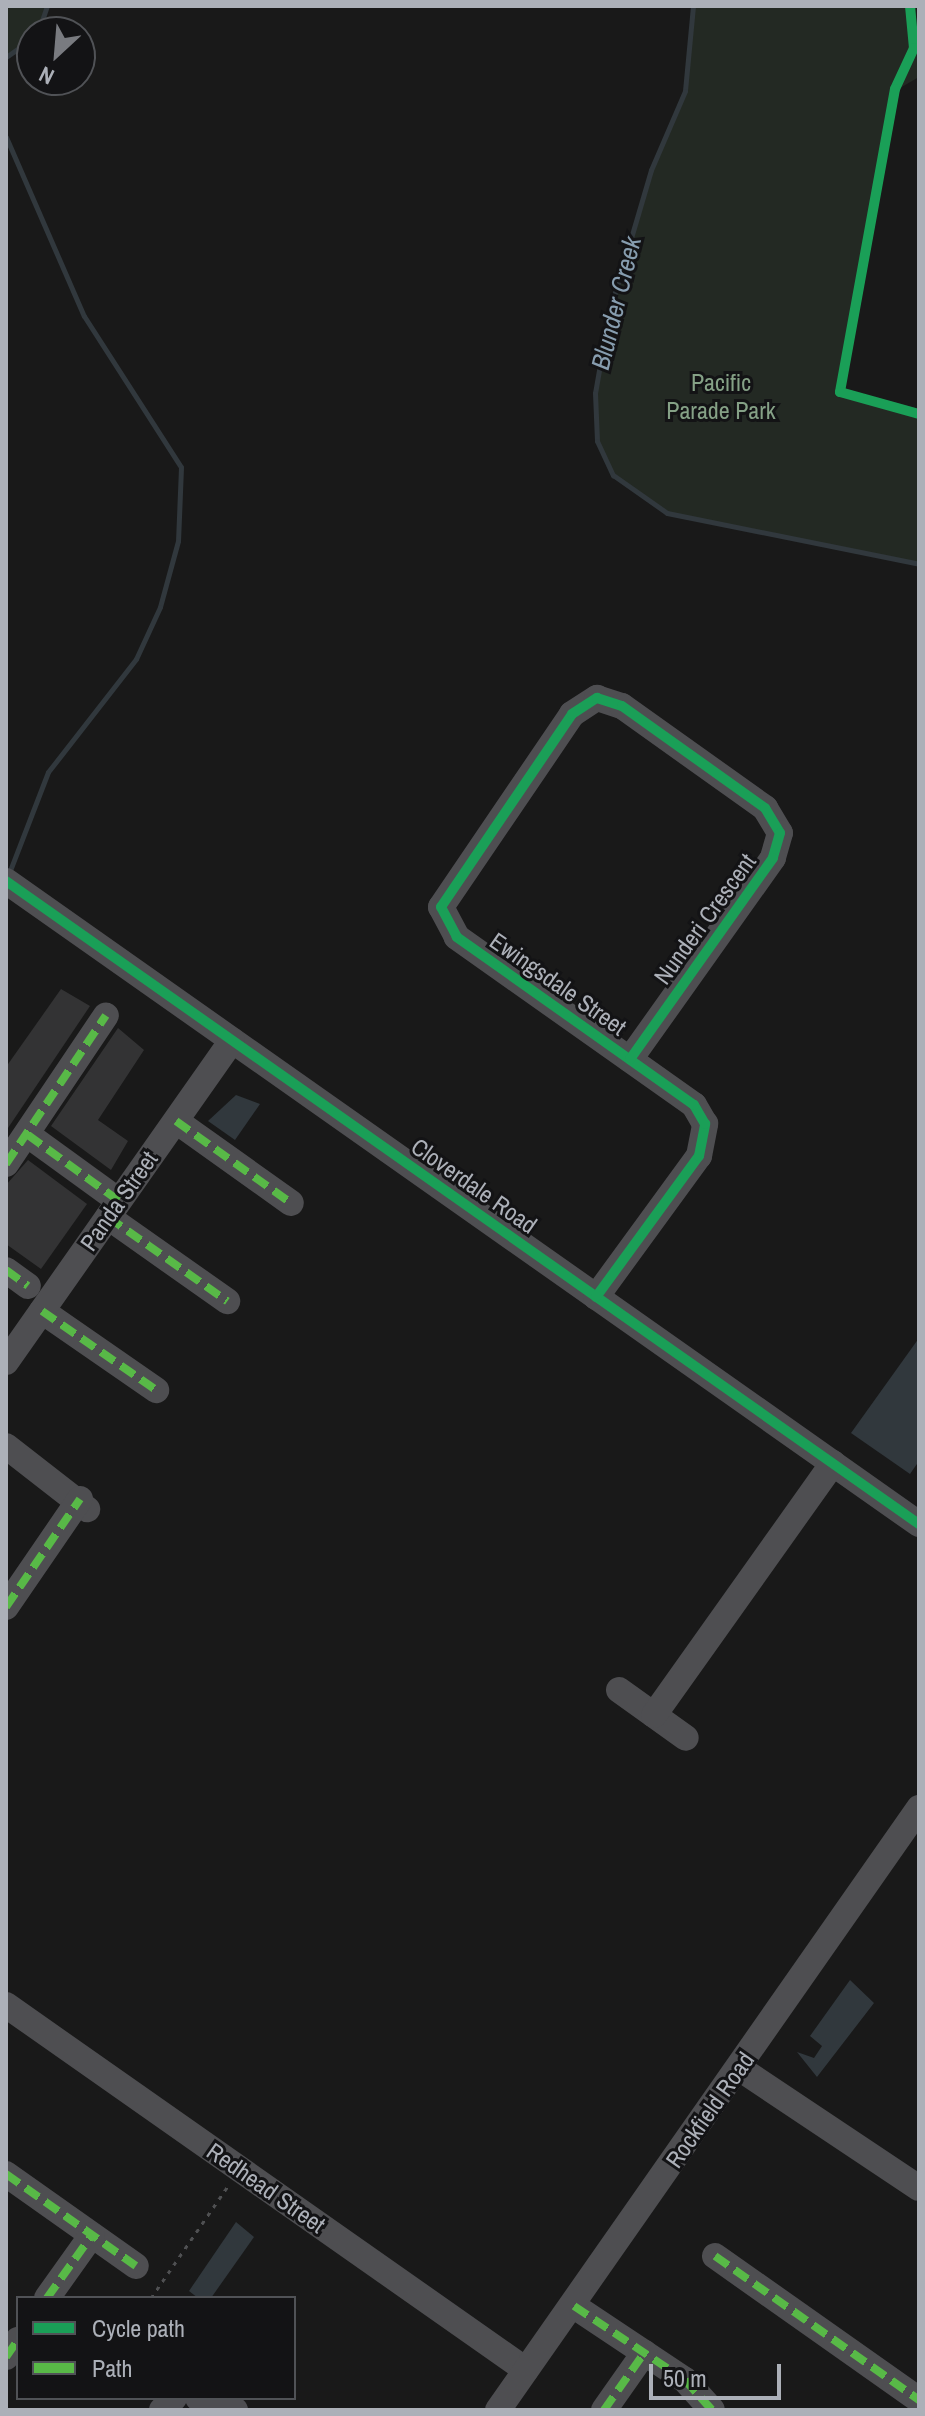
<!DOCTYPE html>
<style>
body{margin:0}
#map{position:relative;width:925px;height:2416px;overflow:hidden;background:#191919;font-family:"Archivo Narrow",sans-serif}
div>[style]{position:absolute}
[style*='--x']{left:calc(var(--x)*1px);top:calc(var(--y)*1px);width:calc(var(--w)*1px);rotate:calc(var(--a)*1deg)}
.green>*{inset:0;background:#232923}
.water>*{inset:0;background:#31383d}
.stream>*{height:5px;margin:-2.5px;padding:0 2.5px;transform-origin:2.5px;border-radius:2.5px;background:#31383d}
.building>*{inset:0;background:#333334}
.path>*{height:3px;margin-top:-1.5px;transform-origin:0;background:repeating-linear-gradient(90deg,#4f5052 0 4px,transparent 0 10px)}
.minor>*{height:26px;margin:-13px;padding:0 13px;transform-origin:13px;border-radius:13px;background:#4e4e51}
.quiet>*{height:8px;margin-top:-4px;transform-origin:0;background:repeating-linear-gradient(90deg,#58b947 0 16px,transparent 0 24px)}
.cycleway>*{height:10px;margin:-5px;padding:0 5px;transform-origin:5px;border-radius:5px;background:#1a9f57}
span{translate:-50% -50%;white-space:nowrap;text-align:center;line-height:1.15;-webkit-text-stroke:6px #131315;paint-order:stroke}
.park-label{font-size:24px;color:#85a186}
.street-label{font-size:24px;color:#acb0b8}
.water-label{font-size:26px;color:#879daf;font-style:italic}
.frame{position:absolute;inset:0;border:8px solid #acb0b8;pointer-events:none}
.legend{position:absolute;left:16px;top:2296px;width:280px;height:104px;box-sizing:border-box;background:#131315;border:2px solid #505256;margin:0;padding:10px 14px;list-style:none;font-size:24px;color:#acb0b8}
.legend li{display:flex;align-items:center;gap:16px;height:40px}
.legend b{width:40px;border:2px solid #505256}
.north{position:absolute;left:16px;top:16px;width:80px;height:80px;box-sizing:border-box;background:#131315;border:2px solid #505256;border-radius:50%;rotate:206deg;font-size:22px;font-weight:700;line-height:32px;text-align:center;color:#acb0b8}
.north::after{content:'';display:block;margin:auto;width:28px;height:36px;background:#797b80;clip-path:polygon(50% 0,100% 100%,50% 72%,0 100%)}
.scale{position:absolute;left:649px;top:2364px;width:132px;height:36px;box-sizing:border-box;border:4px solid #acb0b8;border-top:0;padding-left:10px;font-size:24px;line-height:28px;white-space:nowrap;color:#acb0b8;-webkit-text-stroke:6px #131315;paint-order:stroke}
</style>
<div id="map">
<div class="green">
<div style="clip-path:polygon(6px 6px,47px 6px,43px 26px,21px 52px,6px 57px)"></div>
<div style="clip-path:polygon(693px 6px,916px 6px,919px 77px,900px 88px,845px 389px,919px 409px,919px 564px,667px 513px,613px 475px,597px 441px,595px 393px,609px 313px,651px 170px,685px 91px)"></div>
</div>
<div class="water">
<div style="clip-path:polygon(236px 1095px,260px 1104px,235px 1140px,208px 1121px)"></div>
<div style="clip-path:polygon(919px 1338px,919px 1461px,910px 1474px,851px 1433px)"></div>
<div style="clip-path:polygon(850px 1980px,874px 2003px,817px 2077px,797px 2052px,814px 2058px,822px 2046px,810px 2036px)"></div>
<div style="clip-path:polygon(236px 2222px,254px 2237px,211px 2298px,198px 2298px,189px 2291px)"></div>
</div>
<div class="stream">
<div style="--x:693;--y:6;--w:85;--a:95.4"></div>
<div style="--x:685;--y:91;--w:86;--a:113.3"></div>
<div style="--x:651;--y:170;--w:149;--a:106.4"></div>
<div style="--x:609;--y:313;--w:81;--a:99.9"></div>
<div style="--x:595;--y:393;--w:48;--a:87.6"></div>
<div style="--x:597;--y:441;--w:38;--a:65"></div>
<div style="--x:613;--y:475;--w:66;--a:35.1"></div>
<div style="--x:667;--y:513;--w:257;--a:11.4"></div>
<div style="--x:38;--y:32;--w:28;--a:-71"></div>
<div style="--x:6;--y:57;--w:32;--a:-35"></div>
<div style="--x:6;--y:137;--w:195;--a:66.5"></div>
<div style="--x:84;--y:316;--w:179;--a:57.3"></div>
<div style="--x:181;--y:467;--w:74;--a:92.3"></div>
<div style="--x:178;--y:541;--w:68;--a:105.3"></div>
<div style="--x:160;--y:607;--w:57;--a:114.8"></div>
<div style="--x:136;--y:659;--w:143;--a:127.9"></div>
<div style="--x:48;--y:772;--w:103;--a:111.1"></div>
</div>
<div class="building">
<div style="clip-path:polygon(61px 989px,90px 1006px,6px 1131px,6px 1067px)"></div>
<div style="clip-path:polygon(118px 1028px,144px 1050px,98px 1120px,128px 1141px,111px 1170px,51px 1126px)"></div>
<div style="clip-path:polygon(28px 1160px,87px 1204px,41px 1269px,6px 1244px,6px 1185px)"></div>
</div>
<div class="path">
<div style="--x:151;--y:2298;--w:136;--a:-55.5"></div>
</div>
<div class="minor">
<div style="--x:6;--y:881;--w:1117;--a:35.16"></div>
<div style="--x:176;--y:1121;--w:141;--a:35.5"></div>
<div style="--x:28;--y:1135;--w:112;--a:36"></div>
<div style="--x:6;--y:1164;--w:179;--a:-56.1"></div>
<div style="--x:108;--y:1217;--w:146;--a:35.2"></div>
<div style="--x:6;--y:1270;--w:27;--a:36"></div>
<div style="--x:596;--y:1297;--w:175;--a:-53.9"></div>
<div style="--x:699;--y:1156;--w:33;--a:-79"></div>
<div style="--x:705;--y:1124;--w:22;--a:-120"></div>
<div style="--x:694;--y:1105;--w:291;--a:-144.7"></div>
<div style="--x:457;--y:937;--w:34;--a:-118"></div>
<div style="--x:441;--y:907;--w:233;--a:-55.8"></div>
<div style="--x:572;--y:714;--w:30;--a:-33"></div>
<div style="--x:597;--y:698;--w:26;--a:18"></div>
<div style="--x:622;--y:706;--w:176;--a:35.5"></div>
<div style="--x:765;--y:808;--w:29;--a:59"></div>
<div style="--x:780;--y:833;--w:26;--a:106"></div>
<div style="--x:773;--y:858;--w:247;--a:125.4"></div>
<div style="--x:42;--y:1311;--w:139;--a:34.7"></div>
<div style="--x:6;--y:1362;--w:393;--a:-54.9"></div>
<div style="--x:6;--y:1446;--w:103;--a:37.9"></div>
<div style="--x:6;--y:1607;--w:131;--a:-55.6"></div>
<div style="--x:619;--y:1690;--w:82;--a:35.6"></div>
<div style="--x:654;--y:1715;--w:309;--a:-54.6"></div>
<div style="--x:6;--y:2005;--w:635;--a:35.07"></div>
<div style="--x:739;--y:2068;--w:216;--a:33.7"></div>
<div style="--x:6;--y:2174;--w:159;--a:35.3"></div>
<div style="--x:715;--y:2256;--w:250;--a:35.2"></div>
<div style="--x:47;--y:2298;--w:77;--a:-54.5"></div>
<div style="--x:574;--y:2306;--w:133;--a:33.7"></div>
<div style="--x:685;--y:2380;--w:40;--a:48"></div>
<div style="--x:6;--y:2357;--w:21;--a:-55"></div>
<div style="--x:198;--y:2398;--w:39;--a:18"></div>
<div style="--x:162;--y:2410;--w:17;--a:-45"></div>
<div style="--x:498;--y:2410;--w:735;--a:-55.03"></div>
<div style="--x:604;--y:2410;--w:70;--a:-54.9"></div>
</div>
<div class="quiet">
<div style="--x:176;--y:1121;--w:141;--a:35.5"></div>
<div style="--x:28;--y:1135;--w:112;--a:36"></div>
<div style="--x:6;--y:1164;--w:179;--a:-56.1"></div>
<div style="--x:108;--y:1217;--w:146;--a:35.2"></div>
<div style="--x:6;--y:1270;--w:27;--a:36"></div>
<div style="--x:42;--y:1311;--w:139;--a:34.7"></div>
<div style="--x:6;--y:1607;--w:131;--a:-55.6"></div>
<div style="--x:6;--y:2174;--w:159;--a:35.3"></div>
<div style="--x:715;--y:2256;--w:250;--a:35.2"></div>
<div style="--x:47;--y:2298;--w:77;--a:-54.5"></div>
<div style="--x:574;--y:2306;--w:133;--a:33.7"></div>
<div style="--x:685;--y:2380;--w:40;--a:48"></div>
<div style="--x:6;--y:2357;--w:21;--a:-55"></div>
<div style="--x:604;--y:2410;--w:70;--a:-54.9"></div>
</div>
<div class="cycleway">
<div style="--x:910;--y:6;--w:42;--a:84.6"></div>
<div style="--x:914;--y:48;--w:45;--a:114.9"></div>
<div style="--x:895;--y:89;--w:308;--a:100.3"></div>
<div style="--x:840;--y:392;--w:82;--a:15.6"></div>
<div style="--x:6;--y:881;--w:1117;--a:35.16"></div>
<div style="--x:596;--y:1297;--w:175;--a:-53.9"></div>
<div style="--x:699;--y:1156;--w:33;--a:-79"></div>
<div style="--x:705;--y:1124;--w:22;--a:-120"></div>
<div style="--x:694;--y:1105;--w:291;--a:-144.7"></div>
<div style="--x:457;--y:937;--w:34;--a:-118"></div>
<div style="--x:441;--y:907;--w:233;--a:-55.8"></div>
<div style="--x:572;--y:714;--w:30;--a:-33"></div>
<div style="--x:597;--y:698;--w:26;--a:18"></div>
<div style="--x:622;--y:706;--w:176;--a:35.5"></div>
<div style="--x:765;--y:808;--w:29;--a:59"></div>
<div style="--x:780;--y:833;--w:26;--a:106"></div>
<div style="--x:773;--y:858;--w:247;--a:125.4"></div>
</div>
<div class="park-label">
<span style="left:721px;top:397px">Pacific<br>Parade Park</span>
</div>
<div class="street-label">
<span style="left:705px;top:919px;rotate:-54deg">Nunderi Crescent</span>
<span style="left:558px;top:984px;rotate:35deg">Ewingsdale Street</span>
<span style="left:474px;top:1186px;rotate:35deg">Cloverdale Road</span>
<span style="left:119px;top:1201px;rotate:-55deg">Panda Street</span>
<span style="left:710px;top:2110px;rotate:-55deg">Rockfield Road</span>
<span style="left:266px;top:2188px;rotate:35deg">Redhead Street</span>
</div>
<div class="water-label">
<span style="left:616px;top:303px;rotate:-76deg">Blunder Creek</span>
</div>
<div class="frame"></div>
<ul class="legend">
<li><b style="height:10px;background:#1a9f57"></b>Cycle path</li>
<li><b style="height:10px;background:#58b947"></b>Path</li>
</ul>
<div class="north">N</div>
<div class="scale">50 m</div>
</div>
